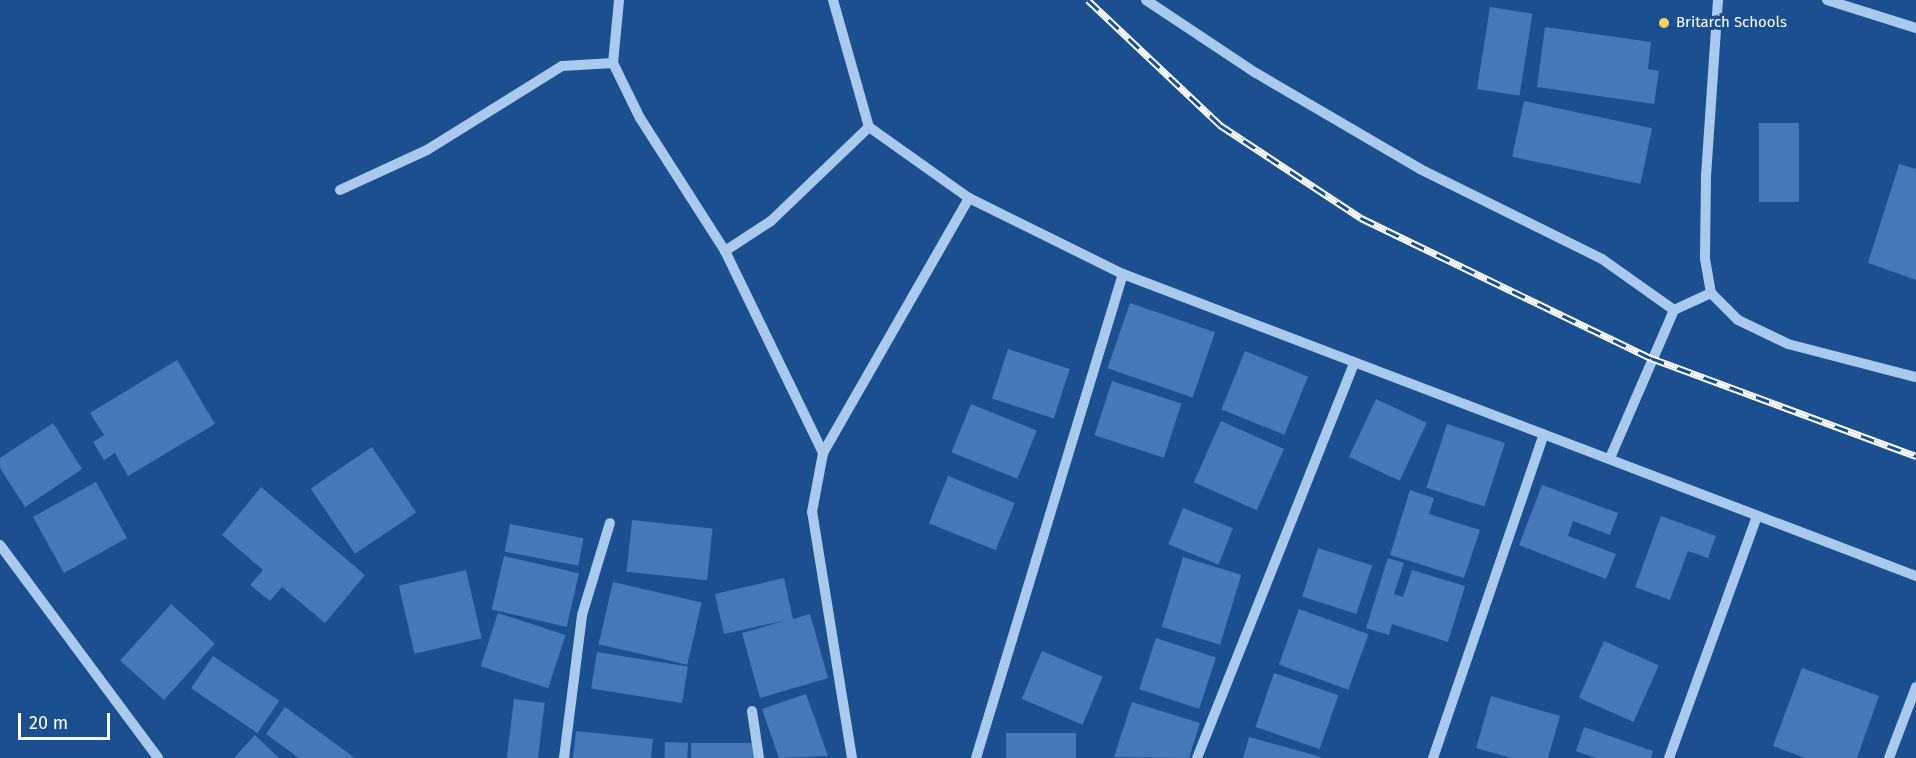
<!DOCTYPE html>
<style>
body{margin:0}
#map{position:relative;width:1916px;height:758px;overflow:hidden;background:#1b4f8f;font-family:"Fira Sans",sans-serif}
div>[style]{position:absolute}
[style*='--x']{left:calc(var(--x)*1px);top:calc(var(--y)*1px);width:calc(var(--w)*1px);rotate:calc(var(--a)*1deg)}
.building>*{inset:0;background:#4478b7;transform-origin:0 0}
.minor>*{height:10px;margin:-5px;padding:0 5px;transform-origin:5px;border-radius:5px;background:#a9c9ee}
.rail>*{height:7px;margin-top:-3.5px;transform-origin:0;background:repeating-linear-gradient(90deg,#1b4f8f 0 14px,#fff 0 28px);box-sizing:border-box;border-block:2px solid #fff}
.dots>*{width:16px;height:16px;translate:-50% -50%;box-sizing:border-box;border:3px solid #1b4f8f;border-radius:50%}
span{translate:-50% -50%;white-space:nowrap;text-align:center;line-height:1.15;-webkit-text-stroke:6px #1b4f8f;paint-order:stroke}
.poi-label{font-size:15px;color:#fff}
.left{translate:0 -50%;text-align:left}
.scale{position:absolute;left:18px;top:713px;width:92px;height:27px;box-sizing:border-box;border:3px solid #fff;border-top:0;padding-left:8px;font-size:18px;line-height:21px;white-space:nowrap;color:#fff;-webkit-text-stroke:4px #1b4f8f;paint-order:stroke}
</style>
<div id="map">
<div class="building">
<div style="left:1490px;top:7px;width:43px;height:83px;rotate:9deg"></div>
<div style="clip-path:polygon(1545px 27px,1651px 42px,1648px 69px,1659px 71px,1654px 104px,1537px 87px)"></div>
<div style="left:1524px;top:101px;width:131px;height:57px;rotate:12deg"></div>
<div style="left:1759px;top:123px;width:40px;height:79px"></div>
<div style="clip-path:polygon(1899px 164px,1916px 169px,1916px 280px,1868px 263px)"></div>
<div style="left:1130px;top:303px;width:90px;height:69px;rotate:19deg"></div>
<div style="left:1008px;top:349px;width:65px;height:52px;rotate:18deg"></div>
<div style="left:1245px;top:351px;width:68px;height:63px;rotate:22deg"></div>
<div style="clip-path:polygon(177px 360px,215px 424px,128px 476px,115px 453px,104px 460px,93px 442px,104px 435px,90px 413px)"></div>
<div style="left:1112px;top:381px;width:73px;height:57px;rotate:18deg"></div>
<div style="left:1376px;top:399px;width:56px;height:64px;rotate:25deg"></div>
<div style="left:971px;top:404px;width:71px;height:52px;rotate:22deg"></div>
<div style="left:1221px;top:421px;width:69px;height:67px;rotate:24deg"></div>
<div style="clip-path:polygon(53px 423px,82px 469px,25px 507px,0 468px,0 458px)"></div>
<div style="left:1447px;top:424px;width:61px;height:67px;rotate:18deg"></div>
<div style="left:372px;top:447px;width:79px;height:74px;rotate:56deg"></div>
<div style="left:948px;top:476px;width:72px;height:51px;rotate:22deg"></div>
<div style="left:96px;top:482px;width:64px;height:72px;rotate:61deg"></div>
<div style="clip-path:polygon(1542px 485px,1618px 513px,1610px 535px,1573px 521px,1568px 536px,1616px 554px,1606px 579px,1519px 545px)"></div>
<div style="clip-path:polygon(261px 487px,365px 575px,325px 623px,282px 587px,270px 601px,250px 585px,263px 570px,222px 535px)"></div>
<div style="clip-path:polygon(1410px 490px,1434px 498px,1429px 514px,1480px 530px,1464px 578px,1390px 555px)"></div>
<div style="left:1183px;top:508px;width:54px;height:39px;rotate:22deg"></div>
<div style="clip-path:polygon(1661px 516px,1716px 536px,1708px 558px,1688px 551px,1670px 600px,1635px 587px)"></div>
<div style="left:632px;top:520px;width:81px;height:52px;rotate:6deg"></div>
<div style="left:510px;top:524px;width:75px;height:28px;rotate:11deg"></div>
<div style="left:1318px;top:548px;width:57px;height:51px;rotate:18deg"></div>
<div style="left:504px;top:556px;width:77px;height:55px;rotate:13deg"></div>
<div style="left:1183px;top:557px;width:61px;height:73px;rotate:17deg"></div>
<div style="clip-path:polygon(1388px 558px,1404px 563px,1394px 594px,1403px 597px,1412px 570px,1465px 586px,1448px 642px,1392px 624px,1389px 635px,1366px 628px)"></div>
<div style="left:466px;top:570px;width:70px;height:69px;rotate:77deg"></div>
<div style="clip-path:polygon(784px 578px,793px 619px,810px 614px,828px 678px,760px 698px,742px 633px,787px 620px,724px 634px,715px 594px)"></div>
<div style="left:613px;top:582px;width:91px;height:64px;rotate:13deg"></div>
<div style="left:171px;top:604px;width:59px;height:76px;rotate:42deg"></div>
<div style="left:1299px;top:609px;width:74px;height:59px;rotate:20deg"></div>
<div style="left:498px;top:613px;width:71px;height:56px;rotate:18deg"></div>
<div style="left:1156px;top:638px;width:63px;height:54px;rotate:18deg"></div>
<div style="left:1604px;top:641px;width:60px;height:62px;rotate:24deg"></div>
<div style="left:1042px;top:651px;width:66px;height:52px;rotate:23deg"></div>
<div style="left:597px;top:652px;width:92px;height:37px;rotate:9deg"></div>
<div style="left:213px;top:656px;width:80px;height:39px;rotate:34deg"></div>
<div style="clip-path:polygon(1802px 668px,1879px 696px,1857px 758px,1805px 758px,1773px 746px)"></div>
<div style="left:1274px;top:673px;width:68px;height:57px;rotate:19deg"></div>
<div style="clip-path:polygon(806px 694px,828px 756px,779px 758px,762px 709px)"></div>
<div style="clip-path:polygon(1491px 696px,1560px 716px,1548px 758px,1511px 758px,1476px 748px)"></div>
<div style="left:514px;top:699px;width:31px;height:59px;rotate:7deg"></div>
<div style="clip-path:polygon(1132px 702px,1200px 723px,1189px 758px,1114px 757px)"></div>
<div style="clip-path:polygon(285px 707px,355px 758px,299px 758px,266px 734px)"></div>
<div style="clip-path:polygon(1584px 727px,1653px 751px,1651px 758px,1596px 758px,1576px 751px)"></div>
<div style="clip-path:polygon(576px 731px,653px 739px,651px 758px,573px 758px)"></div>
<div style="left:1006px;top:733px;width:70px;height:25px"></div>
<div style="clip-path:polygon(255px 735px,279px 758px,234px 758px)"></div>
<div style="clip-path:polygon(1249px 737px,1321px 757px,1321px 758px,1243px 758px)"></div>
<div style="left:665px;top:742px;width:23px;height:16px;rotate:2deg"></div>
<div style="left:691px;top:743px;width:64px;height:15px"></div>
</div>
<div class="minor">
<div style="--x:619;--y:0;--w:63;--a:95.4"></div>
<div style="--x:613;--y:63;--w:61;--a:63.9"></div>
<div style="--x:640;--y:118;--w:158;--a:57.4"></div>
<div style="--x:725;--y:251;--w:55;--a:-33.1"></div>
<div style="--x:771;--y:221;--w:136;--a:-43.8"></div>
<div style="--x:833;--y:0;--w:132;--a:74.2"></div>
<div style="--x:869;--y:127;--w:123;--a:35.4"></div>
<div style="--x:969;--y:198;--w:172;--a:26.3"></div>
<div style="--x:1123;--y:274;--w:849;--a:20.85"></div>
<div style="--x:1146;--y:0;--w:132;--a:33.6"></div>
<div style="--x:1256;--y:73;--w:190;--a:30.3"></div>
<div style="--x:1420;--y:169;--w:203;--a:26.3"></div>
<div style="--x:1602;--y:259;--w:88;--a:35.3"></div>
<div style="--x:1718;--y:0;--w:175;--a:93.9"></div>
<div style="--x:1706;--y:175;--w:84;--a:90.7"></div>
<div style="--x:1705;--y:259;--w:35;--a:80"></div>
<div style="--x:1711;--y:293;--w:38;--a:45"></div>
<div style="--x:1738;--y:320;--w:55;--a:25.6"></div>
<div style="--x:1788;--y:344;--w:132;--a:14.5"></div>
<div style="--x:1827;--y:0;--w:93;--a:17.5"></div>
<div style="--x:340;--y:190;--w:96;--a:-24.7"></div>
<div style="--x:427;--y:150;--w:159;--a:-31.9"></div>
<div style="--x:562;--y:66;--w:51;--a:-3.4"></div>
<div style="--x:725;--y:251;--w:225;--a:64.1"></div>
<div style="--x:1610;--y:458;--w:161;--a:-66.6"></div>
<div style="--x:1674;--y:310;--w:41;--a:-24.7"></div>
<div style="--x:0;--y:545;--w:265;--a:53.4"></div>
<div style="--x:752;--y:711;--w:48;--a:81.5"></div>
<div style="--x:564;--y:758;--w:144;--a:-82.8"></div>
<div style="--x:582;--y:615;--w:96;--a:-73.1"></div>
<div style="--x:852;--y:758;--w:249;--a:-99.2"></div>
<div style="--x:812;--y:512;--w:60;--a:-79.4"></div>
<div style="--x:823;--y:453;--w:294;--a:-60.2"></div>
<div style="--x:976;--y:758;--w:506;--a:-73.11"></div>
<div style="--x:1197;--y:758;--w:422;--a:-68.3"></div>
<div style="--x:1433;--y:758;--w:342;--a:-71.1"></div>
<div style="--x:1669;--y:758;--w:254;--a:-70"></div>
<div style="--x:1889;--y:758;--w:76;--a:-69.2"></div>
</div>
<div class="rail">
<div style="--x:1088;--y:0;--w:182;--a:43.4"></div>
<div style="--x:1220;--y:125;--w:169;--a:33.4"></div>
<div style="--x:1361;--y:218;--w:322;--a:25.8"></div>
<div style="--x:1651;--y:358;--w:283;--a:20.3"></div>
</div>
<div class="dots">
<div style="left:1664px;top:23px;background:#ffd166"></div>
</div>
<div class="poi-label">
<span class="left" style="left:1676px;top:23px">Britarch Schools</span>
</div>
<div class="scale">20 m</div>
</div>
